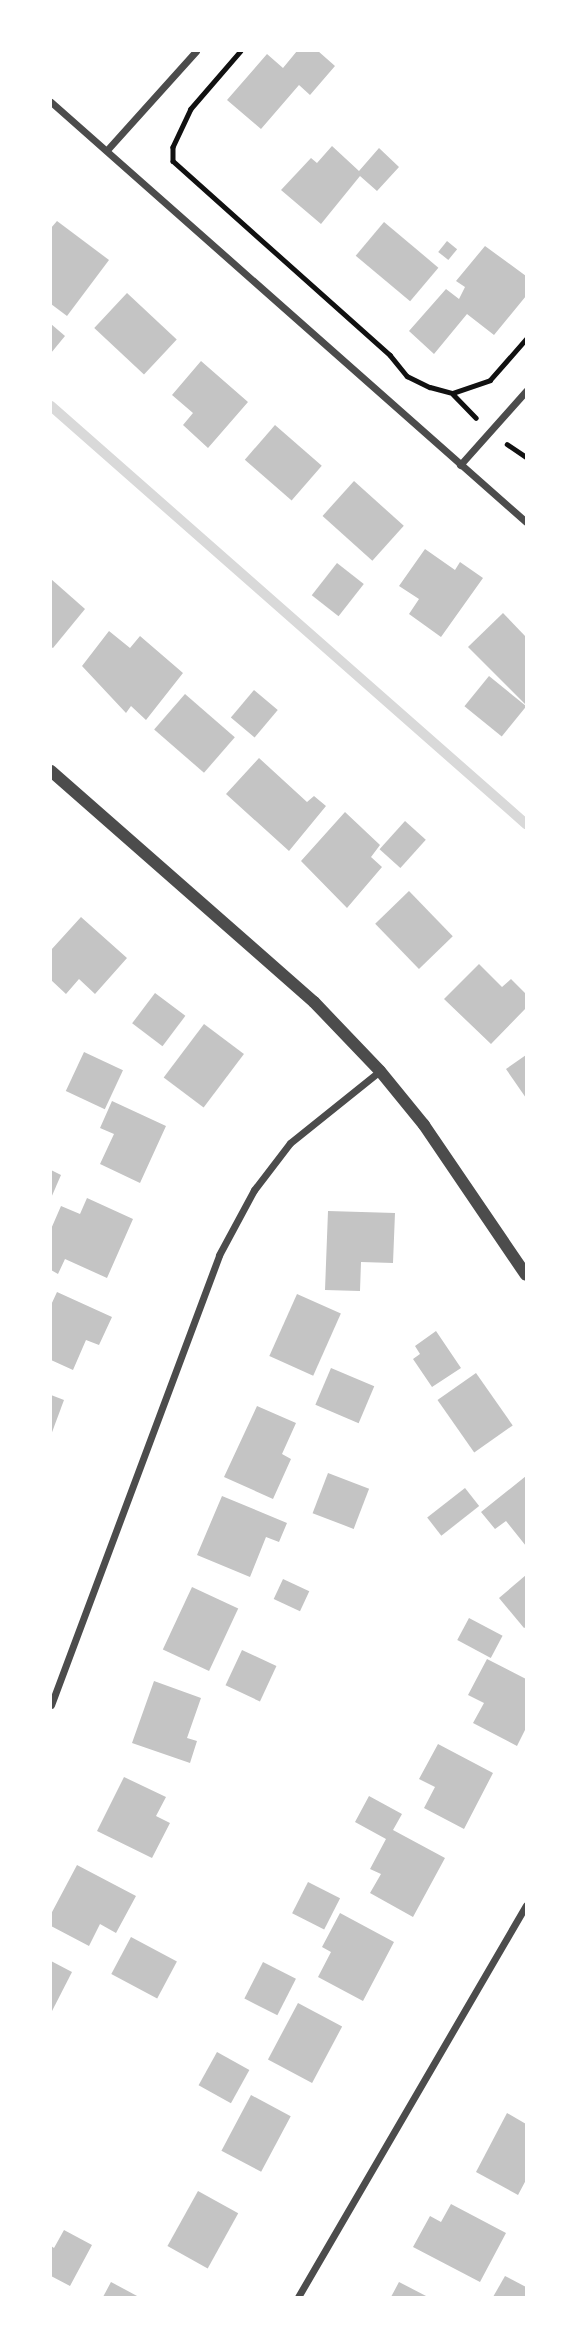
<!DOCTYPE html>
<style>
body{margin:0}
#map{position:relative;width:577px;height:2348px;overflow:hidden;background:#fff;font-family:"Asap Condensed",sans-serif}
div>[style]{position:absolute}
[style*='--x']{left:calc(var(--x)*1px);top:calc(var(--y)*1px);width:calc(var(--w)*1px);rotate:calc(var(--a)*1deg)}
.stream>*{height:10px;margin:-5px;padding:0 5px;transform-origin:5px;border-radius:5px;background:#d9d9d9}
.building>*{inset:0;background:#c4c4c4;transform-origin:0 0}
.path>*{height:4.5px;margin:-2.25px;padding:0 2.25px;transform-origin:2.25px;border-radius:2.25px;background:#111}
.minor>*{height:7px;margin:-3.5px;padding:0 3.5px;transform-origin:3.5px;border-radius:3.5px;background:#4c4c4c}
.tertiary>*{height:12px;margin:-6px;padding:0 6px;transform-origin:6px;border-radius:6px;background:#4c4c4c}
span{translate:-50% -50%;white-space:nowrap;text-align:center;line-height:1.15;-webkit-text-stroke:6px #fff;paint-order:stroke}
.frame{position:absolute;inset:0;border:52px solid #fff;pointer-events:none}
</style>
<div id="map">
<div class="stream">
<div style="--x:51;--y:406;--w:633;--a:41.35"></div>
</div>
<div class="building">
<div style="clip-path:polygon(297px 51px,318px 51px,335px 66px,310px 95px,299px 85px,261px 129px,227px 100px,267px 54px,283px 68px)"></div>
<div style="clip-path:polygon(332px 146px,359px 171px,379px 148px,399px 167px,377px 191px,360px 176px,321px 224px,281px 190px,311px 158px,317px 163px)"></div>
<div style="clip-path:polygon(57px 221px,109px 260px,67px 316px,51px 304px,51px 228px)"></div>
<div style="left:384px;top:222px;width:71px;height:44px;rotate:40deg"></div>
<div style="left:447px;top:241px;width:13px;height:14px;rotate:39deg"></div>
<div style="clip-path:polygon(485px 246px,526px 276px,526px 296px,494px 335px,467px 314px,434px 354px,409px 331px,446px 289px,459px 299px,465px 287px,456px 281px)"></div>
<div style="left:127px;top:293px;width:68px;height:48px;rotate:43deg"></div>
<div style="clip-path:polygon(51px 324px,65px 336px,51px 353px)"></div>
<div style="clip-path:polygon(201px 361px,248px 402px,208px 448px,183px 425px,193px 413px,172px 395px)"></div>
<div style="left:275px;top:425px;width:62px;height:46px;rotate:41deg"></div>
<div style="left:354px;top:481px;width:67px;height:47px;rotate:42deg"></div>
<div style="clip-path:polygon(425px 549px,455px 570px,460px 562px,483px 578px,441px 637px,409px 614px,419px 599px,399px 586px)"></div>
<div style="left:337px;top:563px;width:34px;height:41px;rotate:38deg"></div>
<div style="clip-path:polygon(51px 579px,85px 609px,53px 648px,51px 647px)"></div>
<div style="clip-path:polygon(503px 613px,526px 637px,526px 705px,468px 647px)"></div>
<div style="clip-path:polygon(109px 631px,130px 648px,140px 636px,183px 673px,146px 720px,131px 706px,126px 713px,82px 666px)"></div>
<div style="left:489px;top:676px;width:48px;height:39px;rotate:39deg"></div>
<div style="left:254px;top:690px;width:31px;height:36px;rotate:40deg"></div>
<div style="left:185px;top:694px;width:66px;height:47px;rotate:41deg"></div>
<div style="clip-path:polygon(259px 758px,307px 802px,314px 796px,326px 806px,289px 851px,226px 794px)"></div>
<div style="clip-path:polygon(345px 812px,380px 845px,371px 857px,382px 867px,347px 908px,301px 861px)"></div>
<div style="left:405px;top:821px;width:28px;height:38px;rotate:42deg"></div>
<div style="left:409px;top:891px;width:63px;height:47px;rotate:46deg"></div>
<div style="clip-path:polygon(81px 917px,127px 958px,95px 994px,79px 979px,66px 994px,51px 980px,51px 950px)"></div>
<div style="clip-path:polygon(479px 964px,502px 987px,511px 979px,526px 994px,526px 1008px,491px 1044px,444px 999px)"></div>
<div style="left:155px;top:993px;width:38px;height:38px;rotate:37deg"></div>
<div style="left:204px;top:1024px;width:50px;height:67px;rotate:37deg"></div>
<div style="left:84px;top:1052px;width:43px;height:43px;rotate:25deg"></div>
<div style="clip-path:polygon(526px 1055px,526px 1098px,506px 1069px)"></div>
<div style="clip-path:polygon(112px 1101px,166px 1126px,140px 1183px,100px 1164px,114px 1134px,100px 1128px)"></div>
<div style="clip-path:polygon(51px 1170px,61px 1175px,51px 1198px)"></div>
<div style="clip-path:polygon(87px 1198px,133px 1219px,107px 1278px,65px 1259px,58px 1274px,51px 1270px,51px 1229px,61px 1206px,80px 1214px)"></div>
<div style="clip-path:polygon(328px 1211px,395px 1213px,393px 1263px,361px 1262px,360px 1291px,325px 1290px)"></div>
<div style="clip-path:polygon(57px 1292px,112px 1317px,99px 1345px,86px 1340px,73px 1370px,51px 1360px,51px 1305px)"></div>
<div style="left:297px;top:1294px;width:48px;height:68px;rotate:24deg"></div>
<div style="clip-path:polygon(436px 1331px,461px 1368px,432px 1387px,413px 1359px,420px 1354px,415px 1346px)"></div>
<div style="left:331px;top:1368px;width:47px;height:40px;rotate:23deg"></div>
<div style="left:476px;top:1373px;width:64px;height:47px;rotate:55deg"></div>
<div style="clip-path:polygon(51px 1395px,64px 1400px,51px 1435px)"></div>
<div style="clip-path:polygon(257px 1406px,296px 1423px,282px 1454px,291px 1459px,273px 1499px,224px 1477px)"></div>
<div style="left:328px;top:1473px;width:44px;height:43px;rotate:21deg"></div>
<div style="clip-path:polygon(526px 1476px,526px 1546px,506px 1521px,495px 1529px,481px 1512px)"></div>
<div style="left:465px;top:1488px;width:23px;height:48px;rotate:52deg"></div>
<div style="clip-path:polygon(222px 1496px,287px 1523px,279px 1542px,266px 1537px,250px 1577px,197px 1555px)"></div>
<div style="clip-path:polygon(526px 1575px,526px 1627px,524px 1628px,499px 1598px)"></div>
<div style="left:283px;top:1579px;width:29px;height:22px;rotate:25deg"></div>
<div style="left:192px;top:1587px;width:51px;height:69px;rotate:25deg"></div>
<div style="left:469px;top:1618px;width:38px;height:25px;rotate:28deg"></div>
<div style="left:242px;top:1650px;width:38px;height:39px;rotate:25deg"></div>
<div style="clip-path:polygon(487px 1659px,526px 1679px,526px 1728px,517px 1746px,473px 1723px,484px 1703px,468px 1695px)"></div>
<div style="clip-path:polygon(154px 1681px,201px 1698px,187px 1738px,197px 1741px,190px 1763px,132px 1743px)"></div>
<div style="clip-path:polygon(438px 1744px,493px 1773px,464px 1829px,424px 1808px,435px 1787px,419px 1779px)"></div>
<div style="clip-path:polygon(124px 1777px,166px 1797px,156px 1816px,170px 1823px,152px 1858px,97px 1831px)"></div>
<div style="clip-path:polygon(369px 1796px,402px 1814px,393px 1830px,445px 1858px,413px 1917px,370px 1893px,381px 1874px,370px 1869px,386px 1839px,355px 1822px)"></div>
<div style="clip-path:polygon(77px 1865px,136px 1896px,116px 1933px,100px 1924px,89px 1946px,51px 1926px,51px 1914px)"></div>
<div style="left:308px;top:1882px;width:36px;height:35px;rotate:27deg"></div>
<div style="clip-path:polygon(340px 1913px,394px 1942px,363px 2001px,318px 1977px,331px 1952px,322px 1947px)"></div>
<div style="left:131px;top:1937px;width:52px;height:42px;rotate:28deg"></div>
<div style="clip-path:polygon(51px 1961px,72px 1972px,51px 2013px)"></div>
<div style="left:263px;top:1962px;width:37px;height:41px;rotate:27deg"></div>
<div style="left:298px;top:2003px;width:50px;height:64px;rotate:28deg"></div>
<div style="left:217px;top:2052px;width:37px;height:38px;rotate:29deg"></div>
<div style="left:251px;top:2095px;width:45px;height:63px;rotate:28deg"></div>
<div style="clip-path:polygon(507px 2113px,526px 2124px,526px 2180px,518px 2195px,476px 2172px)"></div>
<div style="left:198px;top:2191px;width:46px;height:63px;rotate:29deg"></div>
<div style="clip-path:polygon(451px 2204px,506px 2233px,480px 2282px,413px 2247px,430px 2216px,441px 2222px)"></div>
<div style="clip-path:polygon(64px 2230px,92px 2245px,70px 2286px,51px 2276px,51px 2246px,54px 2248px)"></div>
<div style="clip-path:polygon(505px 2276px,526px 2287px,526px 2297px,493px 2297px)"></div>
<div style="clip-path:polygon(111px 2282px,139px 2297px,103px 2297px)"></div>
<div style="clip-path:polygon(399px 2282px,428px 2297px,391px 2297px)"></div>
</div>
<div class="path">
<div style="--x:241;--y:51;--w:77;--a:130.8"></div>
<div style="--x:191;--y:109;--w:42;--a:115.3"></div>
<div style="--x:173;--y:147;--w:14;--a:90"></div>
<div style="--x:173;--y:161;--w:291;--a:41.8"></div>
<div style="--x:390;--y:355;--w:27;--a:51"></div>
<div style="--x:407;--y:376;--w:25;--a:26"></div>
<div style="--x:430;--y:387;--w:24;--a:15"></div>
<div style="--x:453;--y:393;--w:39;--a:-19"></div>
<div style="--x:490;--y:380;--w:55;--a:-48.7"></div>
<div style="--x:453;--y:394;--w:33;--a:46"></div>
<div style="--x:507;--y:444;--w:23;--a:34"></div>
</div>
<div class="minor">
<div style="--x:51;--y:102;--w:634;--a:41.48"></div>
<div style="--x:107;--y:150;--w:133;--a:-48"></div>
<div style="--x:460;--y:465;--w:99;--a:-48.3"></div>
<div style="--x:51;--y:1705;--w:480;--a:-69.5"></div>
<div style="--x:219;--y:1255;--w:74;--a:-61.7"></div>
<div style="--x:254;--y:1190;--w:59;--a:-52.5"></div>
<div style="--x:290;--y:1143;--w:115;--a:-38.7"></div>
<div style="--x:298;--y:2297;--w:453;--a:-59.8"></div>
</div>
<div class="tertiary">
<div style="--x:51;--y:771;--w:350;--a:41.3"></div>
<div style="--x:314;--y:1002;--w:95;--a:46.3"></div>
<div style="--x:380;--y:1071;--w:70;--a:50.8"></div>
<div style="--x:424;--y:1125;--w:181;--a:55.8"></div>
</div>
<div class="frame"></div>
</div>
